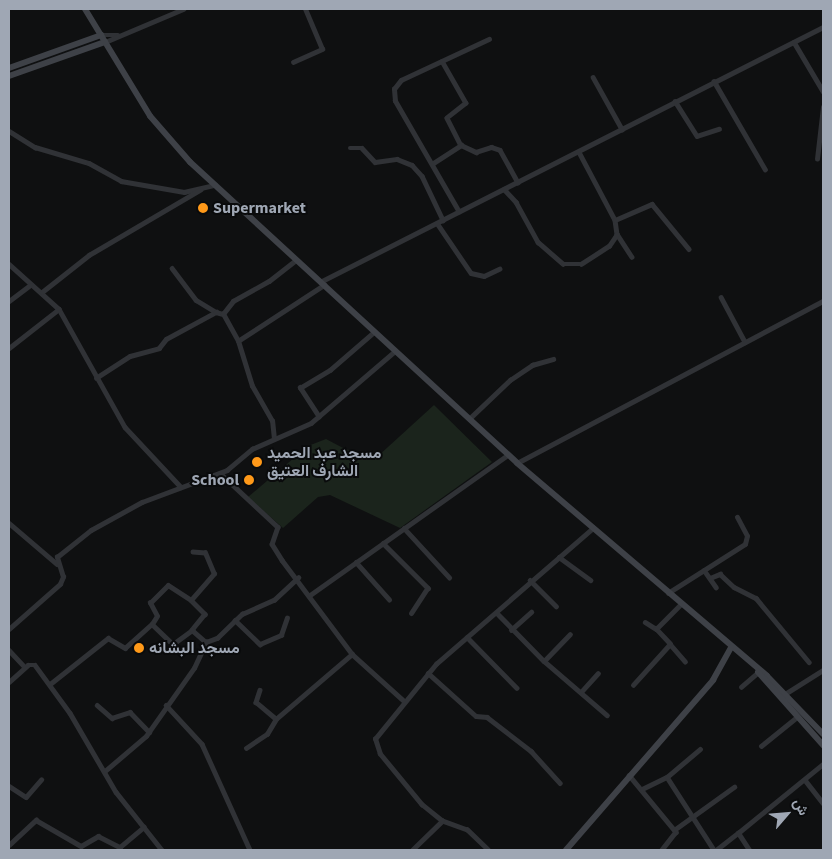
<!DOCTYPE html>
<meta charset="utf-8">
<style>
body{margin:0}
#map{position:relative;width:832px;height:859px;overflow:hidden;background:#0f1011;font-family:"Source Sans 3",Vazirmatn,sans-serif}
div>[style]{position:absolute}
[style*='--x']{left:calc(var(--x)*1px);top:calc(var(--y)*1px);width:calc(var(--w)*1px);rotate:calc(var(--a)*1deg)}
.green>*{inset:0;background:#1b241c}
.minor>*{height:4.5px;margin:-2.25px;padding:0 2.25px;transform-origin:2.25px;border-radius:2.25px;background:#303236}
.secondary>*{height:6px;margin:-3px;padding:0 3px;transform-origin:3px;border-radius:3px;background:#3e4147}
.dots>*{width:14px;height:14px;translate:-50% -50%;box-sizing:border-box;border:2px solid #0a0b0c;border-radius:50%}
span{translate:-50% -50%;white-space:nowrap;text-align:center;line-height:1.15;-webkit-text-stroke:4px #0a0b0c;paint-order:stroke}
.poi-label{font-size:16px;color:#9fa7b4;font-weight:700}
.left{translate:0 -50%;text-align:left}
.right{translate:-100% -50%;text-align:right}
.frame{position:absolute;inset:0;border:10px solid #9fa7b4;pointer-events:none}
.north{position:absolute;left:762px;top:789px;width:50px;height:50px;-webkit-text-stroke:4px #0a0b0c;paint-order:stroke;rotate:63deg;font-size:14px;font-weight:700;line-height:20px;text-align:center;color:#9fa7b4}
.north::after{content:'';display:block;margin:auto;width:18px;height:22px;background:#9fa7b4;clip-path:polygon(50% 0,100% 100%,50% 72%,0 100%)}
</style>
<div id="map">
<div class="green">
<div style="clip-path:polygon(434px 405px,492px 462px,400px 528px,330px 495px,318px 497px,283px 528px,248px 497px,308px 446px,326px 439px,345px 449px,377px 457px)"></div>
</div>
<div class="minor">
<div style="--x:101;--y:35;--w:17;--a:0"></div>
<div style="--x:105;--y:42;--w:85;--a:-22.9"></div>
<div style="--x:794;--y:42;--w:57;--a:59.4"></div>
<div style="--x:442;--y:61;--w:48;--a:60.3"></div>
<div style="--x:466;--y:103;--w:24;--a:142"></div>
<div style="--x:447;--y:118;--w:30;--a:63"></div>
<div style="--x:461;--y:145;--w:17;--a:25"></div>
<div style="--x:476;--y:152;--w:16;--a:-18"></div>
<div style="--x:491;--y:147;--w:9;--a:18"></div>
<div style="--x:500;--y:150;--w:37;--a:61"></div>
<div style="--x:293;--y:62;--w:32;--a:-24"></div>
<div style="--x:322;--y:49;--w:43;--a:-113"></div>
<div style="--x:593;--y:77;--w:60;--a:60.9"></div>
<div style="--x:714;--y:81;--w:102;--a:59.9"></div>
<div style="--x:675;--y:101;--w:41;--a:57.8"></div>
<div style="--x:697;--y:136;--w:23;--a:-18"></div>
<div style="--x:9;--y:131;--w:31;--a:32"></div>
<div style="--x:35;--y:147;--w:56;--a:16.5"></div>
<div style="--x:89;--y:163;--w:37;--a:29"></div>
<div style="--x:121;--y:181;--w:64;--a:9.9"></div>
<div style="--x:184;--y:192;--w:32;--a:-13"></div>
<div style="--x:350;--y:148;--w:12;--a:0"></div>
<div style="--x:362;--y:148;--w:19;--a:47"></div>
<div style="--x:375;--y:162;--w:22;--a:-8"></div>
<div style="--x:397;--y:159;--w:16;--a:22"></div>
<div style="--x:412;--y:165;--w:15;--a:48"></div>
<div style="--x:422;--y:176;--w:49;--a:64.5"></div>
<div style="--x:579;--y:152;--w:77;--a:62.1"></div>
<div style="--x:615;--y:220;--w:14;--a:82"></div>
<div style="--x:617;--y:234;--w:27;--a:57"></div>
<div style="--x:817;--y:159;--w:52;--a:-83.4"></div>
<div style="--x:432;--y:164;--w:35;--a:-33"></div>
<div style="--x:504;--y:189;--w:18;--a:47"></div>
<div style="--x:516;--y:202;--w:46;--a:61.2"></div>
<div style="--x:538;--y:242;--w:33;--a:41"></div>
<div style="--x:563;--y:264;--w:18;--a:0"></div>
<div style="--x:581;--y:264;--w:33;--a:-33"></div>
<div style="--x:609;--y:246;--w:14;--a:-56"></div>
<div style="--x:459;--y:212;--w:128;--a:-120"></div>
<div style="--x:395;--y:101;--w:12;--a:-95"></div>
<div style="--x:394;--y:89;--w:11;--a:-52"></div>
<div style="--x:401;--y:80;--w:97;--a:-25"></div>
<div style="--x:615;--y:220;--w:40;--a:-23.4"></div>
<div style="--x:652;--y:204;--w:58;--a:50.6"></div>
<div style="--x:437;--y:223;--w:60;--a:55.8"></div>
<div style="--x:471;--y:273;--w:13;--a:13"></div>
<div style="--x:484;--y:276;--w:17;--a:-25"></div>
<div style="--x:9;--y:264;--w:67;--a:42"></div>
<div style="--x:59;--y:309;--w:135;--a:60.8"></div>
<div style="--x:125;--y:427;--w:82;--a:47"></div>
<div style="--x:172;--y:268;--w:40;--a:53"></div>
<div style="--x:196;--y:300;--w:23;--a:31"></div>
<div style="--x:320;--y:282;--w:564;--a:-26.88"></div>
<div style="--x:42;--y:292;--w:60;--a:-38.2"></div>
<div style="--x:89;--y:255;--w:129;--a:-30.4"></div>
<div style="--x:721;--y:297;--w:51;--a:61.9"></div>
<div style="--x:9;--y:301;--w:26;--a:-37"></div>
<div style="--x:238;--y:341;--w:103;--a:-33.1"></div>
<div style="--x:9;--y:348;--w:63;--a:-38"></div>
<div style="--x:96;--y:378;--w:40;--a:-32.9"></div>
<div style="--x:130;--y:356;--w:30;--a:-15"></div>
<div style="--x:159;--y:348;--w:11;--a:-52"></div>
<div style="--x:166;--y:339;--w:57;--a:-28.4"></div>
<div style="--x:216;--y:312;--w:7;--a:16"></div>
<div style="--x:319;--y:417;--w:35;--a:-123"></div>
<div style="--x:300;--y:388;--w:35;--a:-31"></div>
<div style="--x:330;--y:370;--w:58;--a:-40.8"></div>
<div style="--x:469;--y:419;--w:57;--a:-43.6"></div>
<div style="--x:510;--y:380;--w:27;--a:-34"></div>
<div style="--x:532;--y:365;--w:22;--a:-16"></div>
<div style="--x:274;--y:439;--w:18;--a:-96"></div>
<div style="--x:272;--y:421;--w:40;--a:-119.7"></div>
<div style="--x:252;--y:386;--w:47;--a:-107.3"></div>
<div style="--x:238;--y:341;--w:31;--a:-119"></div>
<div style="--x:223;--y:314;--w:16;--a:-52"></div>
<div style="--x:233;--y:301;--w:41;--a:-29.1"></div>
<div style="--x:269;--y:281;--w:34;--a:-38"></div>
<div style="--x:517;--y:463;--w:346;--a:-27.9"></div>
<div style="--x:220;--y:473;--w:79;--a:43"></div>
<div style="--x:278;--y:527;--w:18;--a:109"></div>
<div style="--x:272;--y:544;--w:19;--a:58"></div>
<div style="--x:282;--y:560;--w:117;--a:53.3"></div>
<div style="--x:352;--y:654;--w:70;--a:42.1"></div>
<div style="--x:9;--y:523;--w:63;--a:40.5"></div>
<div style="--x:404;--y:528;--w:67;--a:47.4"></div>
<div style="--x:383;--y:543;--w:64;--a:45"></div>
<div style="--x:428;--y:588;--w:30;--a:123"></div>
<div style="--x:559;--y:557;--w:39;--a:36"></div>
<div style="--x:356;--y:562;--w:50;--a:48.3"></div>
<div style="--x:704;--y:570;--w:21;--a:55"></div>
<div style="--x:710;--y:578;--w:11;--a:-22"></div>
<div style="--x:720;--y:574;--w:19;--a:43"></div>
<div style="--x:734;--y:587;--w:25;--a:27"></div>
<div style="--x:756;--y:598;--w:83;--a:50.4"></div>
<div style="--x:530;--y:580;--w:37;--a:45"></div>
<div style="--x:668;--y:593;--w:91;--a:-32.5"></div>
<div style="--x:745;--y:544;--w:8;--a:-76"></div>
<div style="--x:747;--y:536;--w:21;--a:-118"></div>
<div style="--x:310;--y:595;--w:242;--a:-35.3"></div>
<div style="--x:191;--y:600;--w:20;--a:45"></div>
<div style="--x:205;--y:614;--w:21;--a:129"></div>
<div style="--x:497;--y:613;--w:67;--a:45.6"></div>
<div style="--x:544;--y:661;--w:83;--a:40.6"></div>
<div style="--x:235;--y:620;--w:35;--a:44"></div>
<div style="--x:260;--y:644;--w:23;--a:-23"></div>
<div style="--x:281;--y:635;--w:18;--a:-71"></div>
<div style="--x:645;--y:622;--w:13;--a:32"></div>
<div style="--x:152;--y:624;--w:9;--a:-58"></div>
<div style="--x:157;--y:616;--w:15;--a:-118"></div>
<div style="--x:150;--y:603;--w:25;--a:-45"></div>
<div style="--x:168;--y:585;--w:27;--a:33"></div>
<div style="--x:191;--y:600;--w:35;--a:-49"></div>
<div style="--x:214;--y:574;--w:23;--a:-113"></div>
<div style="--x:205;--y:553;--w:12;--a:-175"></div>
<div style="--x:9;--y:629;--w:68;--a:-41.4"></div>
<div style="--x:60;--y:584;--w:8;--a:-67"></div>
<div style="--x:63;--y:577;--w:21;--a:-107"></div>
<div style="--x:57;--y:557;--w:43;--a:-38.5"></div>
<div style="--x:91;--y:530;--w:58;--a:-28.8"></div>
<div style="--x:142;--y:502;--w:91;--a:-20.6"></div>
<div style="--x:227;--y:470;--w:33;--a:-40"></div>
<div style="--x:252;--y:449;--w:64;--a:-23.8"></div>
<div style="--x:311;--y:423;--w:111;--a:-40.6"></div>
<div style="--x:511;--y:630;--w:27;--a:-42"></div>
<div style="--x:467;--y:637;--w:71;--a:45.6"></div>
<div style="--x:670;--y:644;--w:23;--a:49"></div>
<div style="--x:9;--y:650;--w:23;--a:47"></div>
<div style="--x:544;--y:661;--w:37;--a:-46"></div>
<div style="--x:428;--y:673;--w:64;--a:41.9"></div>
<div style="--x:476;--y:716;--w:11;--a:5"></div>
<div style="--x:487;--y:717;--w:56;--a:37.7"></div>
<div style="--x:531;--y:751;--w:43;--a:47.8"></div>
<div style="--x:9;--y:682;--w:25;--a:-42"></div>
<div style="--x:28;--y:665;--w:7;--a:0"></div>
<div style="--x:35;--y:665;--w:59;--a:53.9"></div>
<div style="--x:70;--y:713;--w:91;--a:59.8"></div>
<div style="--x:116;--y:792;--w:74;--a:51.6"></div>
<div style="--x:50;--y:684;--w:74;--a:-38.4"></div>
<div style="--x:108;--y:638;--w:20;--a:30"></div>
<div style="--x:125;--y:648;--w:36;--a:-42"></div>
<div style="--x:152;--y:624;--w:29;--a:44"></div>
<div style="--x:173;--y:644;--w:24;--a:-36"></div>
<div style="--x:192;--y:630;--w:18;--a:41"></div>
<div style="--x:633;--y:685;--w:55;--a:-47.9"></div>
<div style="--x:670;--y:644;--w:21;--a:-133"></div>
<div style="--x:656;--y:629;--w:35;--a:-45"></div>
<div style="--x:741;--y:687;--w:23;--a:-41"></div>
<div style="--x:260;--y:690;--w:13;--a:108"></div>
<div style="--x:256;--y:702;--w:26;--a:40"></div>
<div style="--x:581;--y:692;--w:25;--a:-48"></div>
<div style="--x:785;--y:694;--w:45;--a:-32.3"></div>
<div style="--x:97;--y:705;--w:20;--a:41"></div>
<div style="--x:112;--y:718;--w:19;--a:-18"></div>
<div style="--x:130;--y:712;--w:28;--a:46"></div>
<div style="--x:166;--y:705;--w:53;--a:47.3"></div>
<div style="--x:202;--y:744;--w:116;--a:65.6"></div>
<div style="--x:761;--y:746;--w:46;--a:-38.9"></div>
<div style="--x:246;--y:748;--w:25;--a:-34"></div>
<div style="--x:267;--y:734;--w:17;--a:-59"></div>
<div style="--x:276;--y:719;--w:100;--a:-40.5"></div>
<div style="--x:105;--y:771;--w:54;--a:-40.5"></div>
<div style="--x:146;--y:736;--w:83;--a:-54.8"></div>
<div style="--x:194;--y:668;--w:29;--a:-65"></div>
<div style="--x:206;--y:642;--w:12;--a:-20"></div>
<div style="--x:217;--y:638;--w:35;--a:-44"></div>
<div style="--x:242;--y:614;--w:35;--a:-24"></div>
<div style="--x:274;--y:600;--w:33;--a:-43"></div>
<div style="--x:629;--y:775;--w:74;--a:50.5"></div>
<div style="--x:676;--y:832;--w:23;--a:128"></div>
<div style="--x:667;--y:777;--w:87;--a:57.2"></div>
<div style="--x:805;--y:780;--w:29;--a:52"></div>
<div style="--x:9;--y:786;--w:20;--a:33"></div>
<div style="--x:26;--y:797;--w:23;--a:-49"></div>
<div style="--x:642;--y:789;--w:28;--a:-26"></div>
<div style="--x:667;--y:777;--w:43;--a:-40.3"></div>
<div style="--x:674;--y:830;--w:74;--a:-35.6"></div>
<div style="--x:9;--y:845;--w:37;--a:-43"></div>
<div style="--x:36;--y:820;--w:52;--a:30"></div>
<div style="--x:81;--y:846;--w:20;--a:-30"></div>
<div style="--x:98;--y:836;--w:25;--a:27"></div>
<div style="--x:120;--y:847;--w:31;--a:-40"></div>
<div style="--x:412;--y:850;--w:42;--a:-44"></div>
<div style="--x:488;--y:850;--w:29;--a:-136"></div>
<div style="--x:467;--y:830;--w:27;--a:-160"></div>
<div style="--x:442;--y:821;--w:26;--a:-141"></div>
<div style="--x:422;--y:805;--w:66;--a:-129.5"></div>
<div style="--x:380;--y:754;--w:16;--a:-108"></div>
<div style="--x:375;--y:739;--w:97;--a:-50.9"></div>
<div style="--x:436;--y:664;--w:208;--a:-40.9"></div>
<div style="--x:716;--y:850;--w:28;--a:-38"></div>
<div style="--x:749;--y:850;--w:20;--a:-123"></div>
<div style="--x:738;--y:833;--w:109;--a:-39.1"></div>
</div>
<div class="secondary">
<div style="--x:85;--y:9;--w:125;--a:58.7"></div>
<div style="--x:150;--y:116;--w:61;--a:49"></div>
<div style="--x:190;--y:162;--w:444;--a:42.6"></div>
<div style="--x:517;--y:463;--w:328;--a:40.4"></div>
<div style="--x:767;--y:676;--w:81;--a:46"></div>
<div style="--x:9;--y:68;--w:98;--a:-19.7"></div>
<div style="--x:9;--y:76;--w:102;--a:-19.5"></div>
<div style="--x:758;--y:672;--w:98;--a:48.3"></div>
<div style="--x:566;--y:850;--w:225;--a:-49.1"></div>
<div style="--x:713;--y:680;--w:37;--a:-61"></div>
</div>
<div class="dots">
<div style="left:203px;top:208px;background:#ff9919"></div>
<div style="left:257px;top:462px;background:#ff9919"></div>
<div style="left:249px;top:480px;background:#ff9919"></div>
<div style="left:139px;top:648px;background:#ff9919"></div>
</div>
<div class="poi-label">
<span class="left" style="left:213px;top:208px">Supermarket</span>
<span class="left" style="left:267px;top:462px">مسجد عبد الحميد<br>الشارف العتيق</span>
<span class="right" style="left:239px;top:480px">School</span>
<span class="left" style="left:149px;top:648px">مسجد البشانه</span>
</div>
<div class="frame"></div>
<div class="north">ش</div>
</div>
